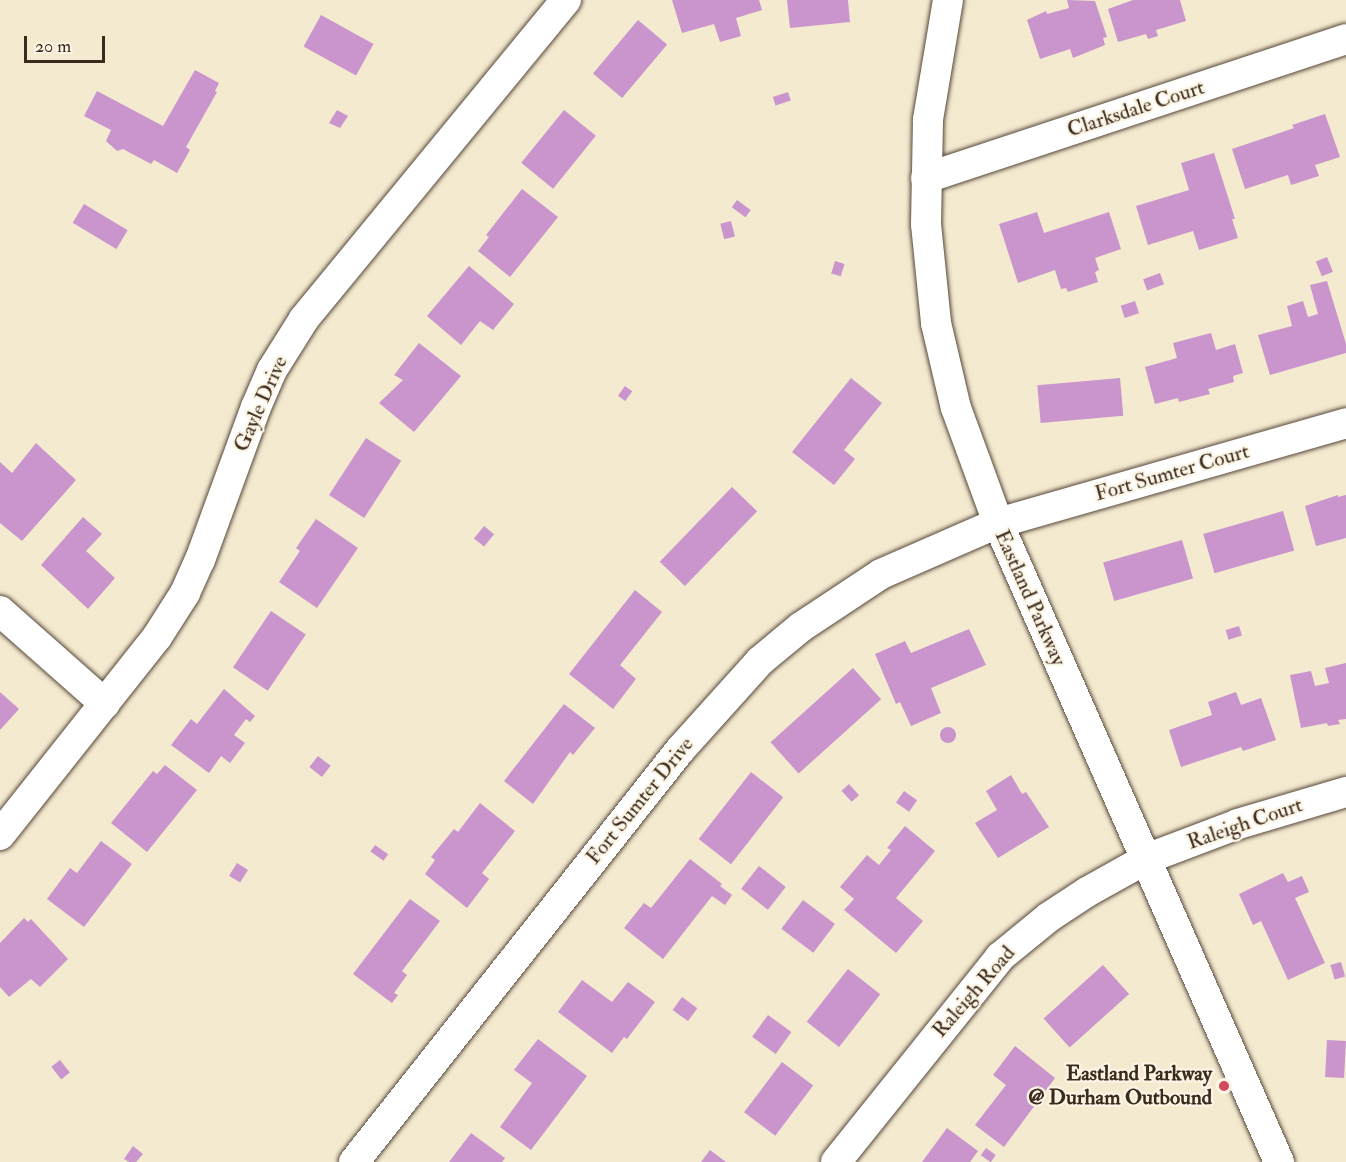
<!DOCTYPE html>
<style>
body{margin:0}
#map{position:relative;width:1346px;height:1162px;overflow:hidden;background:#f3ead0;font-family:"IM FELL Double Pica",serif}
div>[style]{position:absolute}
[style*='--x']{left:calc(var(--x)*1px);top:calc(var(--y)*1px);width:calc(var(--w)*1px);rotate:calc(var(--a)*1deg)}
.building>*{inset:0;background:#ca95cc;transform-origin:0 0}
.round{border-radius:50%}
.roads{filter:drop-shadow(0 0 2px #574739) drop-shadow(0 0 2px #574739)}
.minor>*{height:30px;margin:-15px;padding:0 15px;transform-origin:15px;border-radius:15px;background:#fff}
.dots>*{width:16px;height:16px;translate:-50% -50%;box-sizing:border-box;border:3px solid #fcf5e5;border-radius:50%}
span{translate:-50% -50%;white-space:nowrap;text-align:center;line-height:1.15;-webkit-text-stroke:4.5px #fcf5e5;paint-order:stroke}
.street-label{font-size:21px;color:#3b2a1e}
.poi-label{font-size:21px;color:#3b2a1e;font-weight:700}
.right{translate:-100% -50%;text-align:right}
.scale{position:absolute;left:24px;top:36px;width:81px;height:27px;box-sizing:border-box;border:3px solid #3b2a1e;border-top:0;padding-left:8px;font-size:18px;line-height:21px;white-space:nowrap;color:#3b2a1e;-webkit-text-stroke:4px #fcf5e5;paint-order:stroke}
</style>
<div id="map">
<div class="building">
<div style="clip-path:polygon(672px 0,759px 0,762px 10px,736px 18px,741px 36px,720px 42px,714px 24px,682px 33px)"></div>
<div style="clip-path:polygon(787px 0,848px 0,850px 22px,790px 28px)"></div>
<div style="clip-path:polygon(1067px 0,1095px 1px,1107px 37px,1103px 38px,1105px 45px,1073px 58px,1070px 49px,1040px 59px,1027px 20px,1046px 11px,1047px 14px,1069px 8px)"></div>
<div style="clip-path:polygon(1133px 0,1180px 0,1186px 21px,1156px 30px,1158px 36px,1148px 39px,1146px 34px,1118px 42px,1108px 9px)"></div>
<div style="left:321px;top:15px;width:60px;height:36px;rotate:29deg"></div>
<div style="left:638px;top:20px;width:38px;height:70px;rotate:40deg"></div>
<div style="clip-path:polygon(195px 70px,219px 83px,215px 91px,217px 92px,186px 147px,190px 150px,177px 173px,154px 160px,151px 164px,123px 149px,117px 151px,106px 141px,111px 130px,84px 116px,97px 91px,163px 126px)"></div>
<div style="left:788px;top:92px;width:9px;height:16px;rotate:72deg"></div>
<div style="clip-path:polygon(337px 110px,348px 116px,340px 128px,329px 123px)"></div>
<div style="left:564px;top:110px;width:41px;height:68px;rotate:39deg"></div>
<div style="clip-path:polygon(1325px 114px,1340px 157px,1315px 165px,1319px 176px,1291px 185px,1288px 175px,1245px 189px,1232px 149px,1294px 128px,1292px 125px)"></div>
<div style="clip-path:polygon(1214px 153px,1235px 219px,1232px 219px,1238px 238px,1199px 250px,1193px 231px,1148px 245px,1136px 206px,1189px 190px,1181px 163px)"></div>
<div style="clip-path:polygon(522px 189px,558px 217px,510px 277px,478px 251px,489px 237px,486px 235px)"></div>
<div style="left:737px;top:200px;width:17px;height:9px;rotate:36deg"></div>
<div style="left:84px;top:204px;width:51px;height:22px;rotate:31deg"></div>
<div style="clip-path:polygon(1037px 212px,1044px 233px,1109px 212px,1121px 249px,1095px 258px,1099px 270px,1095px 272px,1098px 282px,1068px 292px,1066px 288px,1061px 289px,1055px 270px,1018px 283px,999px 224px)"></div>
<div style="left:731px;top:221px;width:16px;height:11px;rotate:76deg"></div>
<div style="left:1327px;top:257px;width:16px;height:12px;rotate:68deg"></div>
<div style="left:835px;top:261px;width:10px;height:13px;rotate:17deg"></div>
<div style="clip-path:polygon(469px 266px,514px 304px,493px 330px,480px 321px,461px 345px,427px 316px)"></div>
<div style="left:1160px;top:273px;width:12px;height:18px;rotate:70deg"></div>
<div style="clip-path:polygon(1327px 281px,1346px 344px,1346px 353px,1270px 375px,1258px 335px,1292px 326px,1287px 306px,1303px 301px,1308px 317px,1318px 314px,1310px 285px)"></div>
<div style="left:1135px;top:301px;width:13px;height:15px;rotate:72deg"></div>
<div style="clip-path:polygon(1211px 333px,1216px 350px,1235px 344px,1243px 373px,1233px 376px,1234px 382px,1208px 389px,1210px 394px,1179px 402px,1178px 398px,1155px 404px,1145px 367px,1177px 358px,1173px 343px)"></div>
<div style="clip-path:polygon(419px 343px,461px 376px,414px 432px,379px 403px,403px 380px,394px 375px)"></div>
<div style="clip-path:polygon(851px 378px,882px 403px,844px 450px,855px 459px,834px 485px,792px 452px)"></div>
<div style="left:1120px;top:378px;width:38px;height:83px;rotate:85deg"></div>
<div style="left:625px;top:386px;width:9px;height:12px;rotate:36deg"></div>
<div style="left:366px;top:438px;width:42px;height:68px;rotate:33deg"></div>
<div style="clip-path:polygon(36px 443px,76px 480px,22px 541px,0 523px,0 462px,12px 473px)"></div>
<div style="left:732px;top:487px;width:35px;height:104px;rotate:44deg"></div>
<div style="clip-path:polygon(1338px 495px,1338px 497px,1346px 495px,1346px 538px,1316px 546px,1305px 506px)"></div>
<div style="left:1283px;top:511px;width:41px;height:83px;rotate:74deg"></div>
<div style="clip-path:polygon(83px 517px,102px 534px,86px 551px,115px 578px,88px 609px,41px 565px)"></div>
<div style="clip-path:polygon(316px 519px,358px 548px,317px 608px,279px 582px,300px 551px,296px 548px)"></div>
<div style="left:484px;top:526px;width:13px;height:16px;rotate:39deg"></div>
<div style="left:1182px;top:540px;width:40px;height:82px;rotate:74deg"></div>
<div style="clip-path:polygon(635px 590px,662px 612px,620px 665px,636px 679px,613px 709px,569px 674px)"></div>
<div style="left:271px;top:611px;width:42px;height:68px;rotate:34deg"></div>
<div style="left:1239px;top:626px;width:10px;height:14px;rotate:73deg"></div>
<div style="clip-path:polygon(969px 629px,986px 665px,931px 688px,941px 713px,911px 726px,900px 702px,896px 704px,875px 654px,905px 641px,911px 653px)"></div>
<div style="clip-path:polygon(1346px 663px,1346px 719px,1338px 720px,1340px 724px,1328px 726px,1327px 723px,1301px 728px,1290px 675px,1311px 671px,1315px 686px,1329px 683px,1325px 668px)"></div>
<div style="left:853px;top:668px;width:42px;height:111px;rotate:48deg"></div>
<div style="clip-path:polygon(224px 689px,255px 716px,250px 722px,246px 719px,234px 735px,245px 743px,230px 763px,221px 756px,209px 773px,171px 745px,191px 719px,197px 724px)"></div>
<div style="clip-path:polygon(0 692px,19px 709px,0 730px)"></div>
<div style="clip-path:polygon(1236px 692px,1241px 705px,1261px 698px,1276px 740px,1243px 751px,1241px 747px,1181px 767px,1169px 730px,1212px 715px,1208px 702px)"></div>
<div style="clip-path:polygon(564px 704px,595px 728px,573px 755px,570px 752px,533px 804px,504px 781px)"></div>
<div class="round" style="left:940px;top:727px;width:16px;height:16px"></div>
<div style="left:318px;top:756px;width:16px;height:14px;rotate:38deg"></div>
<div style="clip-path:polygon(165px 765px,197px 790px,147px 852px,111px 823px,153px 771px,157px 774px)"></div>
<div style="left:751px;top:772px;width:41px;height:85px;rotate:38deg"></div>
<div style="clip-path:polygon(1011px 775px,1022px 794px,1026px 792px,1049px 827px,998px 858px,975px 823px,997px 810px,986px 791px)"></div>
<div style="left:849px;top:784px;width:15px;height:10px;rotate:48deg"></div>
<div style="left:904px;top:791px;width:16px;height:14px;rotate:35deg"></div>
<div style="clip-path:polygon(480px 803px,515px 831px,482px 873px,489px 879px,467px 908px,425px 874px,435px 860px,431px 857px,454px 829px,458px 832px)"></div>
<div style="clip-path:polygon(905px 826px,935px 851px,896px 898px,923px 921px,896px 953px,844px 910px,854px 899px,840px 887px,867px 855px,879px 865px,891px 850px,887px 848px)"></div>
<div style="clip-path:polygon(101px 841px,132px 864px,84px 927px,47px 899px,70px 868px,77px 873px)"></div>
<div style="left:375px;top:845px;width:16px;height:8px;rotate:35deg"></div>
<div style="clip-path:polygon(690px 859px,722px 884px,720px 886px,732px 895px,725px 905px,712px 896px,663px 959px,624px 928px,644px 903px,651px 908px)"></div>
<div style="left:237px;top:863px;width:13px;height:15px;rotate:32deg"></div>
<div style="left:759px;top:866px;width:34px;height:29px;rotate:38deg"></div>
<div style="clip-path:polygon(1283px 873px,1288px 882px,1302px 876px,1309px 892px,1295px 898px,1325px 963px,1288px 980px,1261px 921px,1253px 925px,1239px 894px)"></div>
<div style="clip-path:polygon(410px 899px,440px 921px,402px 971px,407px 975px,394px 993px,398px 995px,392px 1003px,353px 974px)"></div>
<div style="left:803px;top:900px;width:40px;height:36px;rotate:37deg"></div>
<div style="clip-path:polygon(24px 918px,28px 922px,31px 919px,68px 959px,40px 987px,31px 979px,9px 997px,0 987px,0 943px)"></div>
<div style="left:1341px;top:962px;width:15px;height:11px;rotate:74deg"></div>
<div style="left:1103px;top:965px;width:39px;height:80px;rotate:48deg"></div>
<div style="left:848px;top:969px;width:41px;height:67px;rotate:38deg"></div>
<div style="clip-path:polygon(582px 980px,612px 1002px,628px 982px,655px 1002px,627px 1039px,624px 1037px,612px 1053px,558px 1012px)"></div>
<div style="left:682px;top:997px;width:19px;height:16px;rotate:36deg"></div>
<div style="left:768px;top:1015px;width:29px;height:27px;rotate:36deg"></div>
<div style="clip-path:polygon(538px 1039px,587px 1076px,531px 1150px,500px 1127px,532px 1083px,514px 1070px)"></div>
<div style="left:1327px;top:1040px;width:19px;height:37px;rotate:3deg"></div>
<div style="clip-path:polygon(1015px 1046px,1055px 1078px,1004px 1147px,975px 1125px,1006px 1085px,993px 1075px)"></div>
<div style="left:60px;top:1060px;width:16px;height:11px;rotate:52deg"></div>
<div style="left:782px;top:1062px;width:39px;height:63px;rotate:37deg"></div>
<div style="clip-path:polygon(947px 1128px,978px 1151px,970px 1162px,922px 1162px)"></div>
<div style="clip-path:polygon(471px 1133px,505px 1158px,502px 1162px,449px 1162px)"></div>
<div style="clip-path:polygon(133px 1146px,143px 1154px,136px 1162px,129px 1162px,124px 1159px)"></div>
<div style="left:986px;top:1148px;width:12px;height:9px;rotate:35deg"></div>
<div style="clip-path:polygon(710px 1150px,726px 1162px,701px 1162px)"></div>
</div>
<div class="roads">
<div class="minor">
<div style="--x:948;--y:0;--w:122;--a:99.5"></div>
<div style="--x:928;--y:120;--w:104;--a:91.1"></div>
<div style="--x:926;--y:224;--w:100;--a:84.2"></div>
<div style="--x:936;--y:323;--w:87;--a:76.8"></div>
<div style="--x:956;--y:408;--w:122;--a:69.9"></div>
<div style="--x:998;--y:523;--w:698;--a:66.26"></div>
<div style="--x:926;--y:178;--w:442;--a:-18.3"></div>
<div style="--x:0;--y:611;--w:140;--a:41.5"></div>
<div style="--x:0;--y:835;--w:253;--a:-51.6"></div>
<div style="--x:157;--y:637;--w:52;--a:-57.5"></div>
<div style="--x:185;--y:593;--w:36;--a:-66"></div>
<div style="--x:200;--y:560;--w:163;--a:-69.9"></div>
<div style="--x:256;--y:407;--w:40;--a:-66.6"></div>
<div style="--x:272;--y:370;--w:60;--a:-57.9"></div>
<div style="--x:304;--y:319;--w:413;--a:-50.6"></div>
<div style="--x:354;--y:1162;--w:525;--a:-51.65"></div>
<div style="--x:680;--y:750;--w:120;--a:-48"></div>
<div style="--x:760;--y:661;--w:53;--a:-39.7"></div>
<div style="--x:801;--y:627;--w:96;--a:-33.5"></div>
<div style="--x:881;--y:574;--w:128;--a:-23.6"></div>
<div style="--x:998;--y:523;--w:362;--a:-16"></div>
<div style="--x:836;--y:1162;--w:263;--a:-51.3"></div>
<div style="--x:1000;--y:957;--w:63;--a:-39.2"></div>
<div style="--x:1049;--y:917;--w:45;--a:-33.3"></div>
<div style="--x:1087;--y:892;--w:68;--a:-29.2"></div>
<div style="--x:1146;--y:859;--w:98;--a:-20.8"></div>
<div style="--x:1238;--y:824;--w:113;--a:-16.5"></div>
</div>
</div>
<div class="dots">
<div style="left:1224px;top:1086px;background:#d1495b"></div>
</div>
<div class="street-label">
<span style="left:1136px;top:109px;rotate:-18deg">Clarksdale Court</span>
<span style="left:261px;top:404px;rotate:-66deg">Gayle Drive</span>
<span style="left:1172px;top:473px;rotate:-16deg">Fort Sumter Court</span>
<span style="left:1030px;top:598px;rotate:66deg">Eastland Parkway</span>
<span style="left:640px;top:801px;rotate:-51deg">Fort Sumter Drive</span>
<span style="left:1245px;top:824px;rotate:-19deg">Raleigh Court</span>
<span style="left:974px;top:992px;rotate:-49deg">Raleigh Road</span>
</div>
<div class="poi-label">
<span class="right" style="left:1212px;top:1086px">Eastland Parkway<br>@ Durham Outbound</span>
</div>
<div class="scale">20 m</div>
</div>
